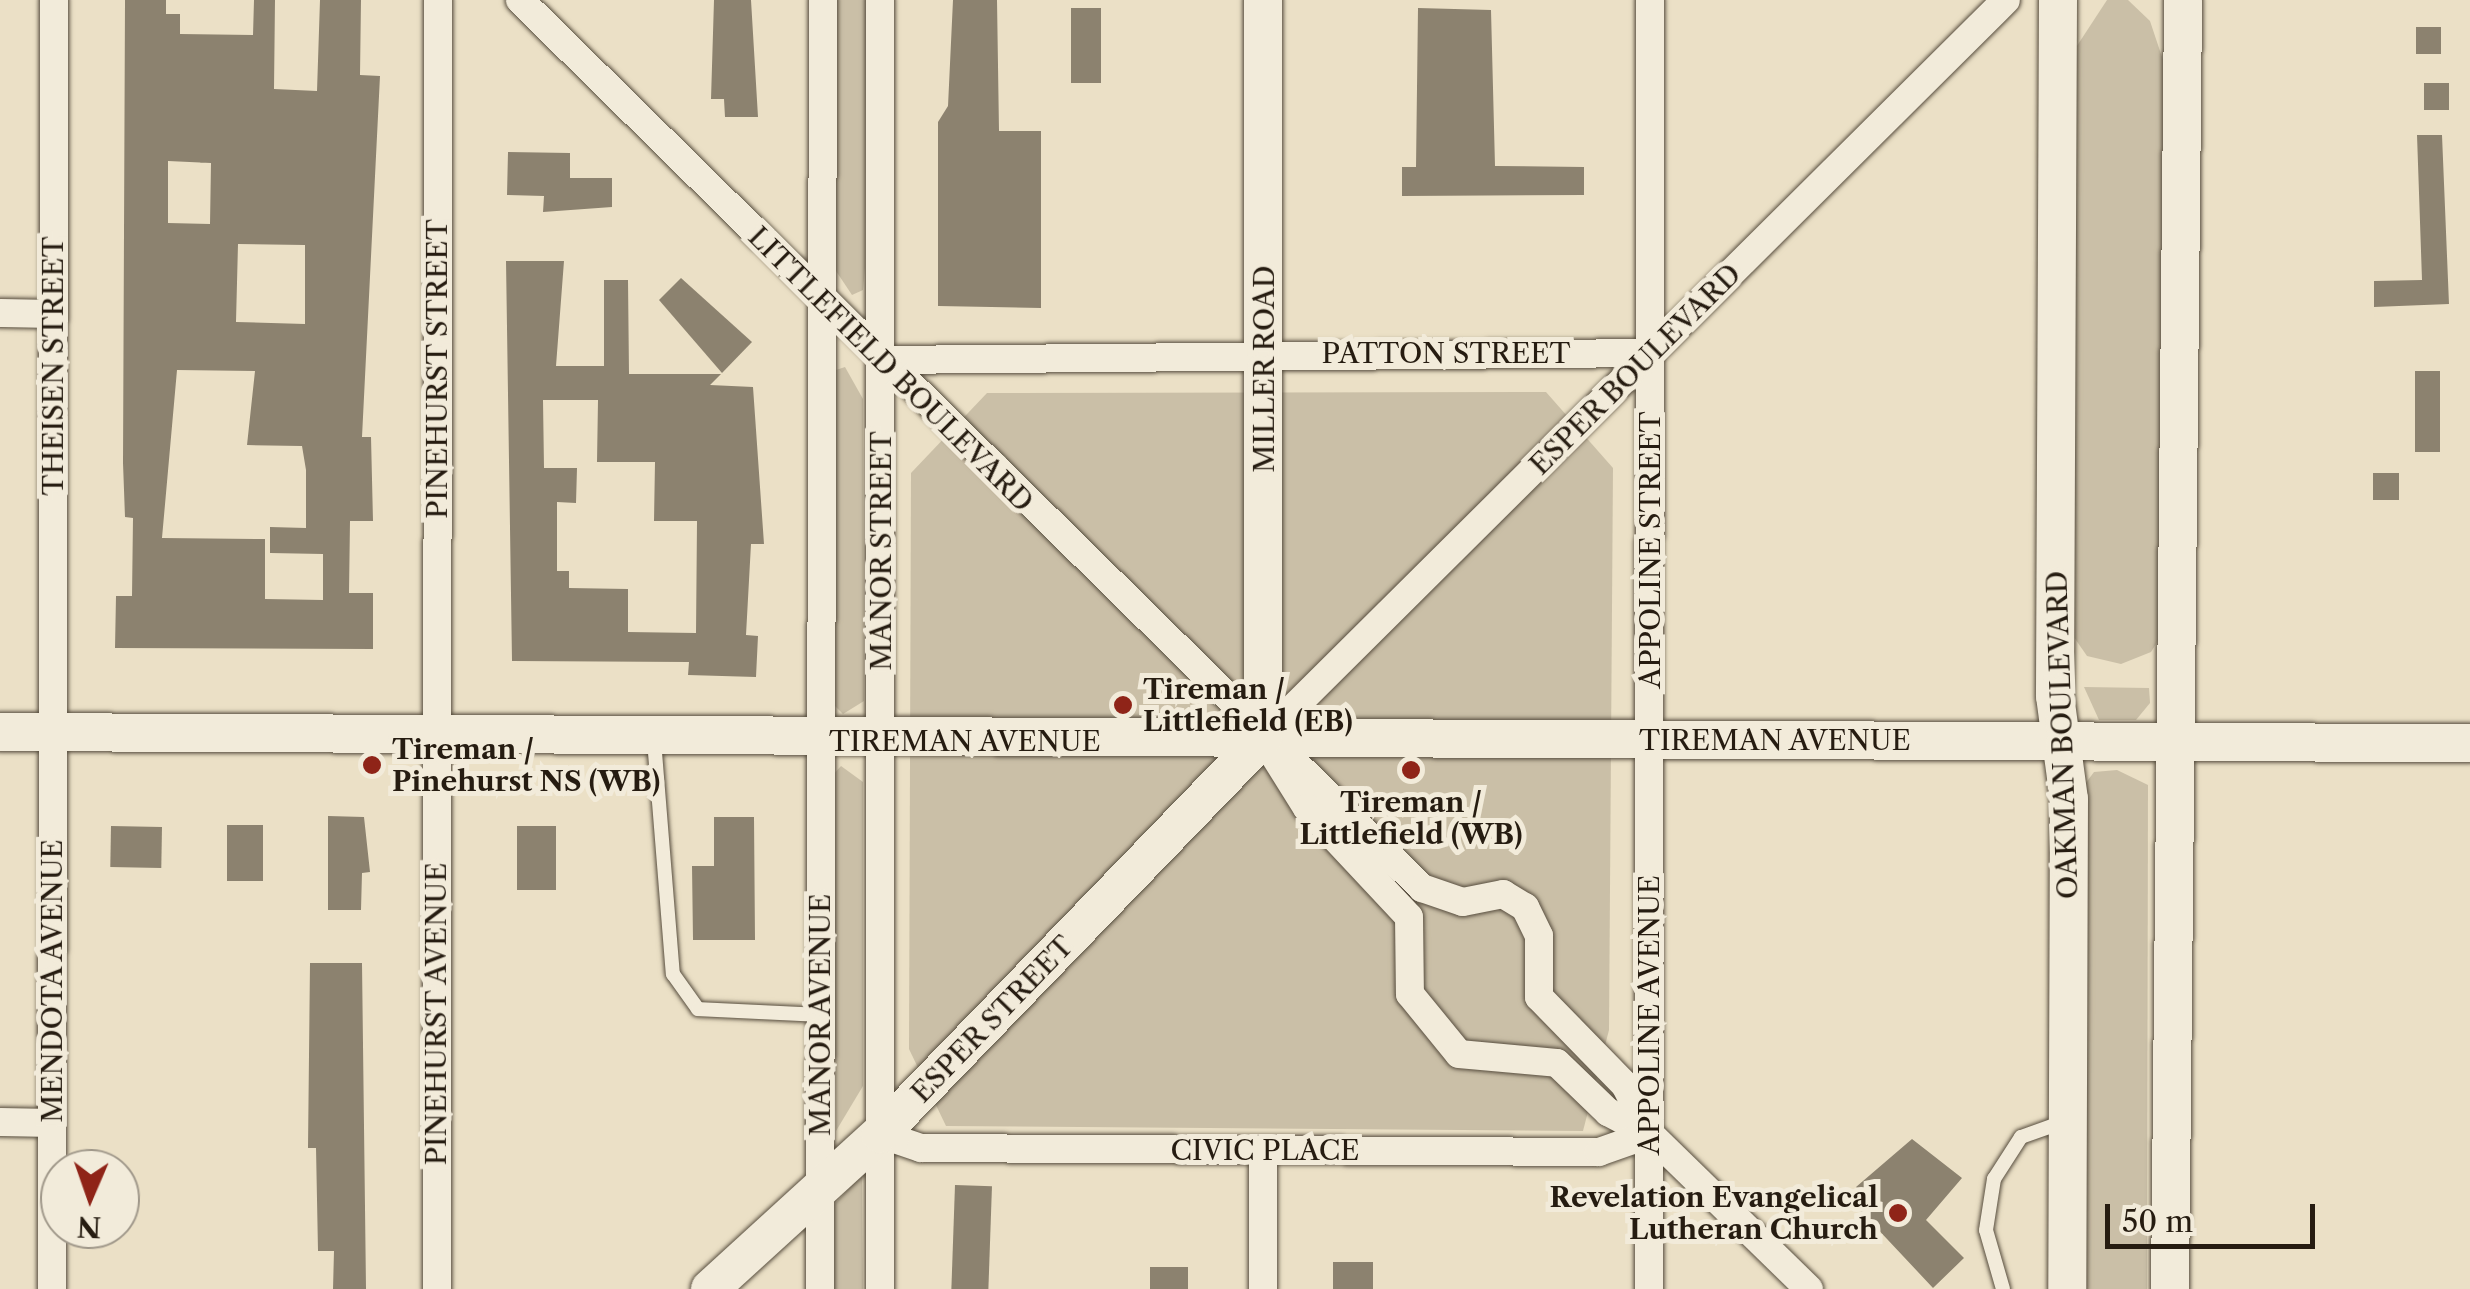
<!DOCTYPE html>
<style>
body{margin:0}
#map{position:relative;width:2470px;height:1289px;overflow:hidden;background:#ebe0c6;font-family:"Libre Caslon Text",serif}
div>[style]{position:absolute}
[style*='--x']{left:calc(var(--x)*1px);top:calc(var(--y)*1px);width:calc(var(--w)*1px);rotate:calc(var(--a)*1deg)}
.green>*{inset:0;background:#cabfa7}
.building>*{inset:0;background:#8c826f;transform-origin:0 0}
.roads{filter:drop-shadow(0 0 2px #574d3e) drop-shadow(0 0 2px #574d3e)}
.lane>*{height:14px;margin:-7px;padding:0 7px;transform-origin:7px;border-radius:7px;background:#f2ebda}
.street>*{height:28px;margin:-14px;padding:0 14px;transform-origin:14px;border-radius:14px;background:#f2ebda}
.secondary>*{height:38px;margin:-19px;padding:0 19px;transform-origin:19px;border-radius:19px;background:#f2ebda}
.dots>*{width:28px;height:28px;translate:-50% -50%;box-sizing:border-box;border:5px solid #f2ebda;border-radius:50%}
span{translate:-50% -50%;white-space:nowrap;text-align:center;line-height:1.15;-webkit-text-stroke:10px #f2ebda;paint-order:stroke}
.street-label{font-size:28px;color:#261c11}
.poi-label{font-size:28px;color:#261c11;font-weight:700}
.left{translate:0 -50%;text-align:left}
.right{translate:-100% -50%;text-align:right}
.north{position:absolute;left:40px;top:1149px;width:100px;height:100px;box-sizing:border-box;background:#f2ebda;border:2px solid #a0988a;border-radius:50%;rotate:182deg;font-size:28px;font-weight:700;line-height:40px;text-align:center;color:#261c11}
.north::after{content:'';display:block;margin:auto;width:35px;height:45px;background:#8f2418;clip-path:polygon(50% 0,100% 100%,50% 72%,0 100%)}
.scale{position:absolute;left:2105px;top:1204px;width:210px;height:45px;box-sizing:border-box;border:5px solid #261c11;border-top:0;padding-left:12px;font-size:30px;line-height:35px;white-space:nowrap;color:#261c11;-webkit-text-stroke:8px #f2ebda;paint-order:stroke}
</style>
<div id="map">
<div class="green">
<div style="clip-path:polygon(833px 0,866px 0,865px 267px,863px 290px,852px 295px,836px 271px)"></div>
<div style="clip-path:polygon(2107px 0,2128px 0,2150px 21px,2166px 69px,2161px 636px,2151px 652px,2121px 664px,2087px 656px,2069px 630px,2071px 55px)"></div>
<div style="clip-path:polygon(845px 367px,863px 399px,864px 701px,843px 714px,832px 703px,836px 370px)"></div>
<div style="clip-path:polygon(1546px 392px,1613px 468px,1609px 1030px,1583px 1131px,946px 1126px,909px 1049px,911px 473px,987px 393px)"></div>
<div style="clip-path:polygon(2084px 687px,2149px 688px,2150px 703px,2136px 720px,2099px 720px)"></div>
<div style="clip-path:polygon(841px 766px,863px 782px,863px 1086px,836px 1131px,832px 776px)"></div>
<div style="clip-path:polygon(2117px 770px,2148px 785px,2147px 1289px,2084px 1289px,2085px 784px,2094px 772px)"></div>
<div style="clip-path:polygon(862px 1174px,863px 1289px,832px 1289px,833px 1206px)"></div>
</div>
<div class="building">
<div style="clip-path:polygon(evenodd,125px 0,166px 0,166px 14px,180px 14px,180px 34px,253px 35px,254px 0,275px 0,274px 89px,317px 91px,320px 0,361px 0,360px 75px,380px 76px,362px 437px,371px 437px,373px 521px,350px 521px,349px 593px,373px 593px,373px 649px,115px 648px,116px 596px,132px 596px,133px 518px,125px 517px,123px 463px,125px 0,168px 161px,211px 163px,210px 224px,168px 223px,168px 161px,125px 0,238px 244px,305px 245px,305px 324px,236px 322px,238px 244px,125px 0,177px 370px,255px 371px,247px 445px,302px 446px,306px 470px,306px 528px,270px 527px,270px 553px,323px 554px,323px 600px,265px 599px,265px 539px,162px 538px,177px 370px)"></div>
<div style="clip-path:polygon(714px 0,751px 0,758px 117px,725px 117px,724px 99px,711px 99px)"></div>
<div style="clip-path:polygon(953px 0,997px 0,999px 131px,1041px 131px,1041px 308px,938px 306px,938px 122px,948px 106px)"></div>
<div style="left:1071px;top:8px;width:30px;height:75px"></div>
<div style="clip-path:polygon(1418px 8px,1491px 10px,1495px 166px,1584px 167px,1584px 195px,1402px 196px,1402px 167px,1416px 167px)"></div>
<div style="left:2416px;top:27px;width:25px;height:27px"></div>
<div style="left:2424px;top:83px;width:25px;height:27px"></div>
<div style="clip-path:polygon(2417px 135px,2442px 135px,2449px 304px,2374px 307px,2374px 281px,2422px 280px)"></div>
<div style="clip-path:polygon(508px 152px,570px 153px,570px 178px,612px 178px,612px 207px,543px 212px,544px 196px,507px 195px)"></div>
<div style="clip-path:polygon(evenodd,506px 261px,564px 261px,556px 366px,604px 366px,604px 280px,628px 280px,629px 374px,721px 374px,710px 385px,753px 387px,764px 544px,751px 544px,746px 635px,758px 636px,756px 677px,688px 675px,689px 662px,512px 661px,506px 261px,543px 400px,598px 400px,597px 462px,655px 462px,654px 521px,697px 521px,696px 633px,628px 632px,628px 589px,569px 588px,569px 571px,557px 571px,557px 502px,576px 503px,577px 468px,544px 468px,543px 400px)"></div>
<div style="clip-path:polygon(681px 278px,752px 342px,722px 373px,659px 300px)"></div>
<div style="left:2415px;top:371px;width:25px;height:81px"></div>
<div style="left:2373px;top:473px;width:26px;height:27px"></div>
<div style="clip-path:polygon(328px 816px,364px 817px,370px 872px,362px 873px,361px 910px,328px 910px)"></div>
<div style="clip-path:polygon(714px 817px,754px 817px,755px 940px,693px 940px,692px 866px,714px 866px)"></div>
<div style="left:227px;top:825px;width:36px;height:56px"></div>
<div style="left:111px;top:826px;width:51px;height:41px;rotate:1deg"></div>
<div style="left:517px;top:826px;width:39px;height:64px"></div>
<div style="clip-path:polygon(310px 963px,362px 963px,366px 1289px,333px 1289px,334px 1251px,318px 1251px,316px 1148px,308px 1148px)"></div>
<div style="clip-path:polygon(1912px 1139px,1962px 1178px,1926px 1220px,1964px 1258px,1933px 1288px,1857px 1207px,1866px 1198px,1856px 1187px)"></div>
<div style="left:955px;top:1185px;width:37px;height:104px;rotate:2deg"></div>
<div style="left:1333px;top:1262px;width:40px;height:27px"></div>
<div style="left:1150px;top:1267px;width:38px;height:22px"></div>
</div>
<div class="roads">
<div class="lane">
<div style="--x:654;--y:740;--w:235;--a:85.4"></div>
<div style="--x:673;--y:974;--w:43;--a:54.5"></div>
<div style="--x:698;--y:1009;--w:122;--a:2.8"></div>
<div style="--x:2003;--y:1289;--w:61;--a:-106.1"></div>
<div style="--x:1986;--y:1230;--w:52;--a:-81.1"></div>
<div style="--x:1994;--y:1179;--w:50;--a:-57.3"></div>
<div style="--x:2021;--y:1137;--w:48;--a:-19.6"></div>
</div>
<div class="street">
<div style="--x:520;--y:0;--w:1266;--a:44.55"></div>
<div style="--x:1422;--y:888;--w:43;--a:18.9"></div>
<div style="--x:1463;--y:902;--w:41;--a:-11.3"></div>
<div style="--x:1503;--y:894;--w:26;--a:31"></div>
<div style="--x:1525;--y:907;--w:32;--a:64"></div>
<div style="--x:1539;--y:936;--w:61;--a:90"></div>
<div style="--x:1539;--y:997;--w:123;--a:45.7"></div>
<div style="--x:1625;--y:1085;--w:55;--a:63"></div>
<div style="--x:880;--y:0;--w:1289;--a:90"></div>
<div style="--x:0;--y:313;--w:53;--a:1.1"></div>
<div style="--x:881;--y:360;--w:770;--a:-0.52"></div>
<div style="--x:1263;--y:738;--w:1047;--a:-44.81"></div>
<div style="--x:1272;--y:752;--w:66;--a:58"></div>
<div style="--x:1307;--y:808;--w:149;--a:46.9"></div>
<div style="--x:1409;--y:917;--w:77;--a:89.3"></div>
<div style="--x:1410;--y:994;--w:77;--a:50.8"></div>
<div style="--x:1459;--y:1054;--w:98;--a:5.2"></div>
<div style="--x:1557;--y:1063;--w:71;--a:43.9"></div>
<div style="--x:1608;--y:1112;--w:47;--a:27.6"></div>
<div style="--x:1650;--y:1134;--w:222;--a:44.3"></div>
<div style="--x:0;--y:1122;--w:52;--a:1.1"></div>
<div style="--x:880;--y:1134;--w:43;--a:18.9"></div>
<div style="--x:921;--y:1148;--w:678;--a:0.34"></div>
<div style="--x:1599;--y:1152;--w:54;--a:-19.4"></div>
<div style="--x:52;--y:1289;--w:1289;--a:-89.91"></div>
<div style="--x:437;--y:1289;--w:1289;--a:-89.96"></div>
<div style="--x:820;--y:1289;--w:1289;--a:-89.87"></div>
<div style="--x:1263;--y:1289;--w:139;--a:-90"></div>
<div style="--x:1649;--y:1289;--w:1289;--a:-89.96"></div>
</div>
<div class="secondary">
<div style="--x:1263;--y:0;--w:738;--a:90"></div>
<div style="--x:2058;--y:0;--w:696;--a:90.25"></div>
<div style="--x:2055;--y:696;--w:104;--a:82.3"></div>
<div style="--x:2069;--y:799;--w:490;--a:90.2"></div>
<div style="--x:0;--y:732;--w:2470;--a:0.26"></div>
<div style="--x:710;--y:1289;--w:230;--a:-42.4"></div>
<div style="--x:880;--y:1134;--w:551;--a:-45.96"></div>
<div style="--x:2170;--y:1289;--w:1289;--a:-89.42"></div>
</div>
</div>
<div class="dots">
<div style="left:1123px;top:705px;background:#8f2418"></div>
<div style="left:372px;top:765px;background:#8f2418"></div>
<div style="left:1411px;top:770px;background:#8f2418"></div>
<div style="left:1898px;top:1213px;background:#8f2418"></div>
</div>
<div class="street-label">
<span style="left:1446px;top:353px">PATTON STREET</span>
<span style="left:53px;top:366px;rotate:-90deg">THEISEN STREET</span>
<span style="left:437px;top:369px;rotate:-90deg">PINEHURST STREET</span>
<span style="left:891px;top:369px;rotate:45deg">LITTLEFIELD BOULEVARD</span>
<span style="left:1264px;top:369px;rotate:-90deg">MILLER ROAD</span>
<span style="left:1635px;top:369px;rotate:-45deg">ESPER BOULEVARD</span>
<span style="left:1650px;top:550px;rotate:-90deg">APPOLINE STREET</span>
<span style="left:881px;top:551px;rotate:-90deg">MANOR STREET</span>
<span style="left:2062px;top:735px;rotate:-92deg">OAKMAN BOULEVARD</span>
<span style="left:1775px;top:740px">TIREMAN AVENUE</span>
<span style="left:965px;top:741px">TIREMAN AVENUE</span>
<span style="left:52px;top:981px;rotate:-90deg">MENDOTA AVENUE</span>
<span style="left:436px;top:1014px;rotate:-90deg">PINEHURST AVENUE</span>
<span style="left:820px;top:1015px;rotate:-90deg">MANOR AVENUE</span>
<span style="left:1649px;top:1015px;rotate:-90deg">APPOLINE AVENUE</span>
<span style="left:992px;top:1019px;rotate:-46deg">ESPER STREET</span>
<span style="left:1265px;top:1150px">CIVIC PLACE</span>
</div>
<div class="poi-label">
<span class="left" style="left:1143px;top:705px">Tireman /<br>Littlefield (EB)</span>
<span class="left" style="left:392px;top:765px">Tireman /<br>Pinehurst NS (WB)</span>
<span style="left:1411px;top:818px">Tireman /<br>Littlefield (WB)</span>
<span class="right" style="left:1878px;top:1213px">Revelation Evangelical<br>Lutheran Church</span>
</div>
<div class="north">N</div>
<div class="scale">50 m</div>
</div>
